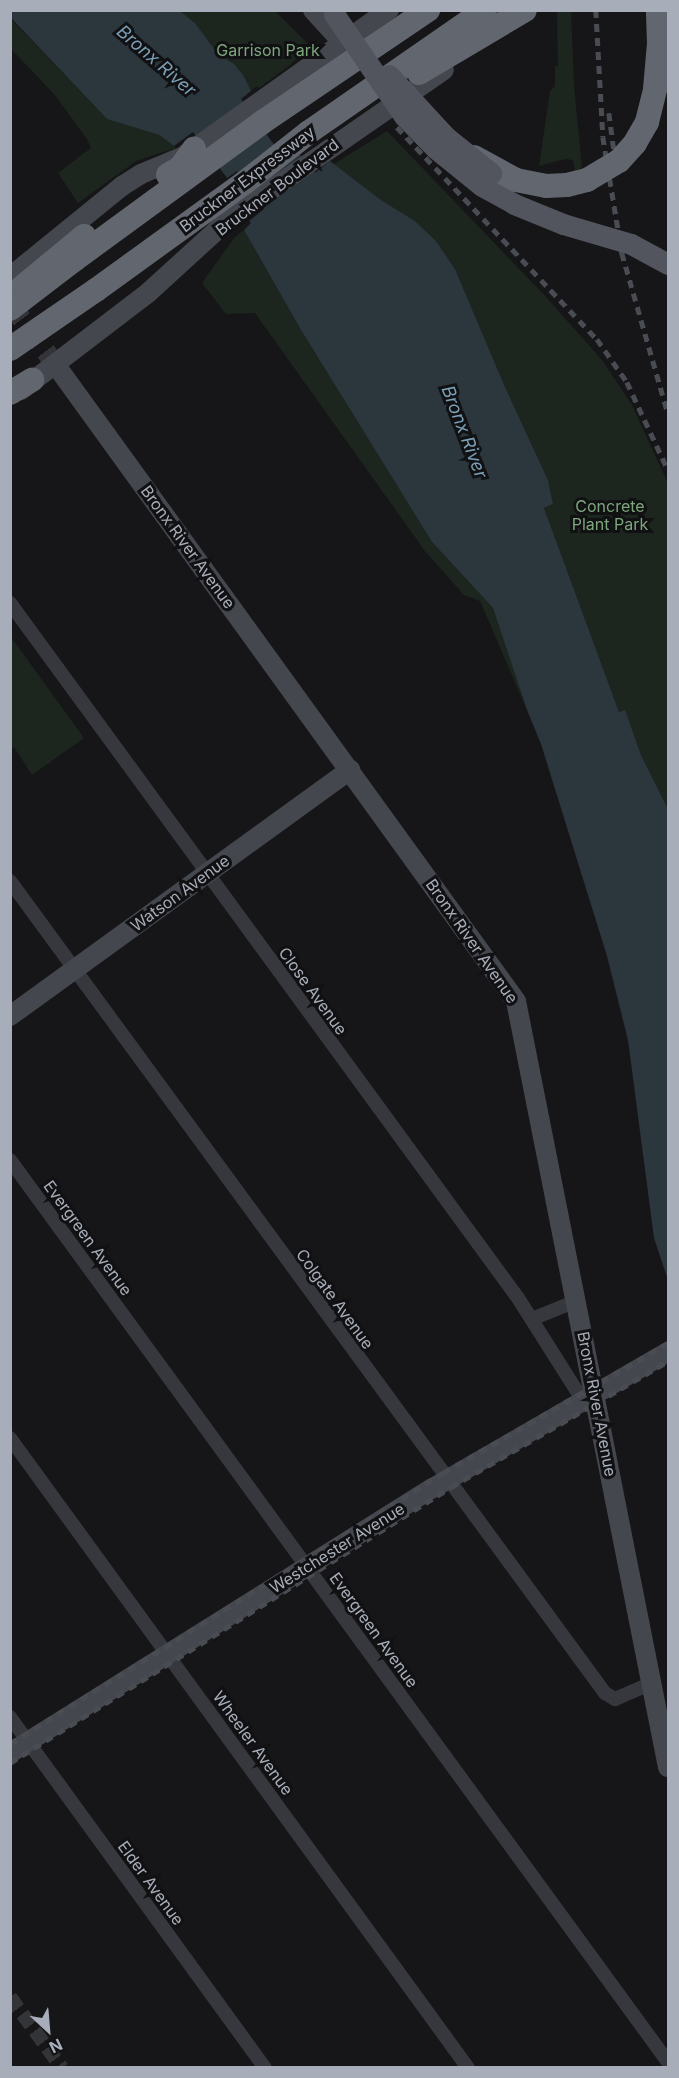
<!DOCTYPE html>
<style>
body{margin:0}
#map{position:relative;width:679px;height:2078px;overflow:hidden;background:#161618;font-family:Inter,sans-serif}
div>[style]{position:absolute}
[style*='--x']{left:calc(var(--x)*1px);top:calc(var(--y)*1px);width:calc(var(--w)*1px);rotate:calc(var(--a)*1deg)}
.green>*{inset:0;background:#1d261e}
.water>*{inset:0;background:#2b363d}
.street-tunnel>*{height:14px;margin-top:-7px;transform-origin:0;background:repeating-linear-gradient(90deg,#333438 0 14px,transparent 0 21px)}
.secondary-tunnel>*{height:20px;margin-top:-10px;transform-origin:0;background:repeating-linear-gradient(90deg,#333438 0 20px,transparent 0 30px)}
.street>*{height:14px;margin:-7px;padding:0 7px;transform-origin:7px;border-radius:7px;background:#36383d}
.secondary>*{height:20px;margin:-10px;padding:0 10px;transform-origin:10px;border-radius:10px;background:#44474e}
.primary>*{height:21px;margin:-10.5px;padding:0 10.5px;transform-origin:10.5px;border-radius:10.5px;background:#52555d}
.highway>*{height:24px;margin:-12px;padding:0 12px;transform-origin:12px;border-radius:12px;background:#62666f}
.rail>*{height:4.5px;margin-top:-2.25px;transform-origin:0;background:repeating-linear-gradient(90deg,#494c53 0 8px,transparent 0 14px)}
.primary-bridge>*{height:21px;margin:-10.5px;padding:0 10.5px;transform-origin:10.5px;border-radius:10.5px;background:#52555d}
.highway-bridge>*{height:24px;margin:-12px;padding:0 12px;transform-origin:12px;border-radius:12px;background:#62666f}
span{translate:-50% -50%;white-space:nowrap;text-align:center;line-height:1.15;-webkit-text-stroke:6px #111113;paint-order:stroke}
.park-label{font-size:16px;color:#7ca67c}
.street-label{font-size:16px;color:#a7aeb9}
.water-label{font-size:18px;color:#7b9fb7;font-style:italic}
.frame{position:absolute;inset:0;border:12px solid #a7aeb9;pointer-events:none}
.north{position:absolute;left:18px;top:2000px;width:60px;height:60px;-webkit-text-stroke:4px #111113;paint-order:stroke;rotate:154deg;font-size:16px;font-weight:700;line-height:24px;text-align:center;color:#a7aeb9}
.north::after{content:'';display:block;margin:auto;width:21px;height:27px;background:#a7aeb9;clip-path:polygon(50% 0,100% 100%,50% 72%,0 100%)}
</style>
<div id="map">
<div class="green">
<div style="clip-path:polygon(180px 11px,275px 11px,310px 46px,290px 65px,259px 88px,257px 86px,251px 91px,238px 68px,218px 54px,195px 23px)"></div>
<div style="clip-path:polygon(557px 11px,571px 11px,574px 86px,582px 168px,575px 171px,573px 160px,565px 159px,539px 166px,550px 91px,555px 86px,555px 66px,558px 66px)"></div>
<div style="clip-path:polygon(10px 18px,107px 119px,159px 135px,176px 148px,136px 161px,78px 203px,58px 173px,91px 148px,87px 139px,55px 95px,11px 49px)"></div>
<div style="clip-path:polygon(387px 131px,546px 297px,602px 360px,632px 405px,666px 479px,668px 486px,668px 809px,641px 755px,625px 711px,619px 712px,544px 508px,553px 504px,548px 480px,505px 387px,455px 269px,436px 241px,415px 221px,381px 200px,334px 164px)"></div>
<div style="clip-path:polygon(244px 230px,301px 330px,432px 542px,493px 608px,527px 710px,480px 601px,464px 595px,425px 551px,255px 313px,226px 314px,202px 283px,234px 238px)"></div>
<div style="clip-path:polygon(11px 637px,84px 738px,32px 775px,14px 747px,11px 749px)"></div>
</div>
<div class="water">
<div style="clip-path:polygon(11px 10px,180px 11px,195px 23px,218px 54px,234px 64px,243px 75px,251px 91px,241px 99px,275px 146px,286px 137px,315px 173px,330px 161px,381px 200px,415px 221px,436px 241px,455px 269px,505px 387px,548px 480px,553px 504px,544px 508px,619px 712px,625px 710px,641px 755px,668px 809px,668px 1280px,654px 1238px,628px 1040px,607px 956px,541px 744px,527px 710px,493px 608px,432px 542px,301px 330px,244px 230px,251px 223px,249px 221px,264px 209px,237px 171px,227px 178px,193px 132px,174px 146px,159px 135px,107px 119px,11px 18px)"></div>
</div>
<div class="street-tunnel">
<div style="--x:10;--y:1997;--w:88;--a:53.8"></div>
</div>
<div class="secondary-tunnel">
<div style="--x:10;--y:303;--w:76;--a:53.6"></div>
</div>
<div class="street">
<div style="--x:10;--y:603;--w:861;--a:53.84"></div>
<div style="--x:518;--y:1298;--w:122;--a:57.7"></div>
<div style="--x:10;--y:881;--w:1007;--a:53.77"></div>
<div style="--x:605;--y:1693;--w:12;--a:31"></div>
<div style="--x:615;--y:1699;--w:40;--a:-23.4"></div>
<div style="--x:10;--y:1160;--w:1116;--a:53.89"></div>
<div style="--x:532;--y:1319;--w:48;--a:-22.2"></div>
<div style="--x:10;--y:1438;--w:779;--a:53.98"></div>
<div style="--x:10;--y:1717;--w:434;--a:54"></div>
</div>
<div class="secondary">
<div style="--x:313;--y:10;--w:43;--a:47.8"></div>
<div style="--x:10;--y:277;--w:144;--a:-39.1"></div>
<div style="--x:122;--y:186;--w:22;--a:-32"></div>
<div style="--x:141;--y:174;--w:47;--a:-22.7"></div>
<div style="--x:184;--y:156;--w:252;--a:-35.5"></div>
<div style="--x:55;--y:364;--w:786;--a:54.11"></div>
<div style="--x:516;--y:1001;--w:781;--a:78.78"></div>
<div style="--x:21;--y:390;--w:161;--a:-37.4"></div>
<div style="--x:149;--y:292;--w:110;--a:-42.4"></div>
<div style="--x:230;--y:218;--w:260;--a:-34.7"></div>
<div style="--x:10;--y:1016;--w:420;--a:-35.9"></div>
<div style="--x:10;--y:1753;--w:499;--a:-32.1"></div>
<div style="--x:433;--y:1488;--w:272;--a:-30.1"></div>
</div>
<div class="primary">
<div style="--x:482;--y:186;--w:37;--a:29"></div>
<div style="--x:514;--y:204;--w:53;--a:22.2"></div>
</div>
<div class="highway">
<div style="--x:419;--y:73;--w:123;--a:-30.7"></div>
<div style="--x:647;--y:122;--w:34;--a:-76"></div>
<div style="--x:655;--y:89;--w:46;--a:-85"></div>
<div style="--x:659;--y:43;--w:33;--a:-92"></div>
<div style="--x:474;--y:157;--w:48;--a:28.7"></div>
<div style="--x:516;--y:180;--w:31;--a:11"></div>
<div style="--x:546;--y:186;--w:21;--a:-3"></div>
<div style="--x:168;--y:175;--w:14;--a:-30"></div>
<div style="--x:180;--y:168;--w:24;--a:-54"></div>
<div style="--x:74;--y:260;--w:232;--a:-36.2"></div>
<div style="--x:261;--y:123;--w:202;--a:-34.1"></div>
<div style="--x:21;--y:288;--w:82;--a:-39.5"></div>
<div style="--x:96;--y:290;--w:183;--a:-35.9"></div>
<div style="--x:244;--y:183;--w:83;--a:-38.1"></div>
<div style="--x:309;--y:132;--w:214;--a:-34.7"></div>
<div style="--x:10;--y:393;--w:26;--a:-31"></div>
</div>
<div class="rail">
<div style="--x:596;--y:10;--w:127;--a:86.8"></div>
<div style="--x:603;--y:137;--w:118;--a:80.7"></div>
<div style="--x:622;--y:253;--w:166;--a:74"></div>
<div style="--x:609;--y:113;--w:60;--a:82.3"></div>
<div style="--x:397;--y:127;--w:291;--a:46.7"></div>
<div style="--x:597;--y:339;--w:52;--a:55.1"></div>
<div style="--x:627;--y:382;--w:97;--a:65"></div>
<div style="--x:10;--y:1744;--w:511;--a:-32.04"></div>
<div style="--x:443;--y:1473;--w:260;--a:-30"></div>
<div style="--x:10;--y:1763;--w:520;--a:-32.04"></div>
<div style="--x:451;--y:1487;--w:251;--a:-30.1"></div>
</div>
<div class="primary-bridge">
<div style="--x:334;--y:14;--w:124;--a:55.5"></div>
<div style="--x:404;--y:116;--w:45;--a:45.9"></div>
<div style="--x:435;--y:148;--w:60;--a:39"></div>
<div style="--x:389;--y:75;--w:84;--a:47.4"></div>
<div style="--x:446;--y:137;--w:58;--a:38.7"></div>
<div style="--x:563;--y:224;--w:71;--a:16.4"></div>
<div style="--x:631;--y:244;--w:42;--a:28.4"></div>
</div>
<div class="highway-bridge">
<div style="--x:567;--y:185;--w:21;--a:-14"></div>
<div style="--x:587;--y:180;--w:37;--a:-31"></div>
<div style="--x:619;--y:161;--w:24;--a:-48"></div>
<div style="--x:635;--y:143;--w:24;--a:-60"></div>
<div style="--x:10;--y:309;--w:81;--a:-37.4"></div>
<div style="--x:10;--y:349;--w:104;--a:-34.5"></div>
</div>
<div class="park-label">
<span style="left:268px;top:50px">Garrison Park</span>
<span style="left:610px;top:515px">Concrete<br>Plant Park</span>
</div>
<div class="street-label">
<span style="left:247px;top:179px;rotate:-37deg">Bruckner Expressway</span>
<span style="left:277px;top:187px;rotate:-37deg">Bruckner Boulevard</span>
<span style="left:188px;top:547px;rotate:54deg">Bronx River Avenue</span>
<span style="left:180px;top:893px;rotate:-36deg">Watson Avenue</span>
<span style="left:472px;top:941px;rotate:55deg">Bronx River Avenue</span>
<span style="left:313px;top:991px;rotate:54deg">Close Avenue</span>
<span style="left:88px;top:1238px;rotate:54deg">Evergreen Avenue</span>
<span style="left:335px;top:1299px;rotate:54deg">Colgate Avenue</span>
<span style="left:597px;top:1404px;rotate:79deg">Bronx River Avenue</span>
<span style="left:337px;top:1548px;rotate:-32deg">Westchester Avenue</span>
<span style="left:374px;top:1630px;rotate:54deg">Evergreen Avenue</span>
<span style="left:253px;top:1743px;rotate:54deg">Wheeler Avenue</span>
<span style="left:151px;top:1883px;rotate:54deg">Elder Avenue</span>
</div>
<div class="water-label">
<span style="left:156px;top:61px;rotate:41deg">Bronx River</span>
<span style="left:464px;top:432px;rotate:69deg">Bronx River</span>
</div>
<div class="frame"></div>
<div class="north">N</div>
</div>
